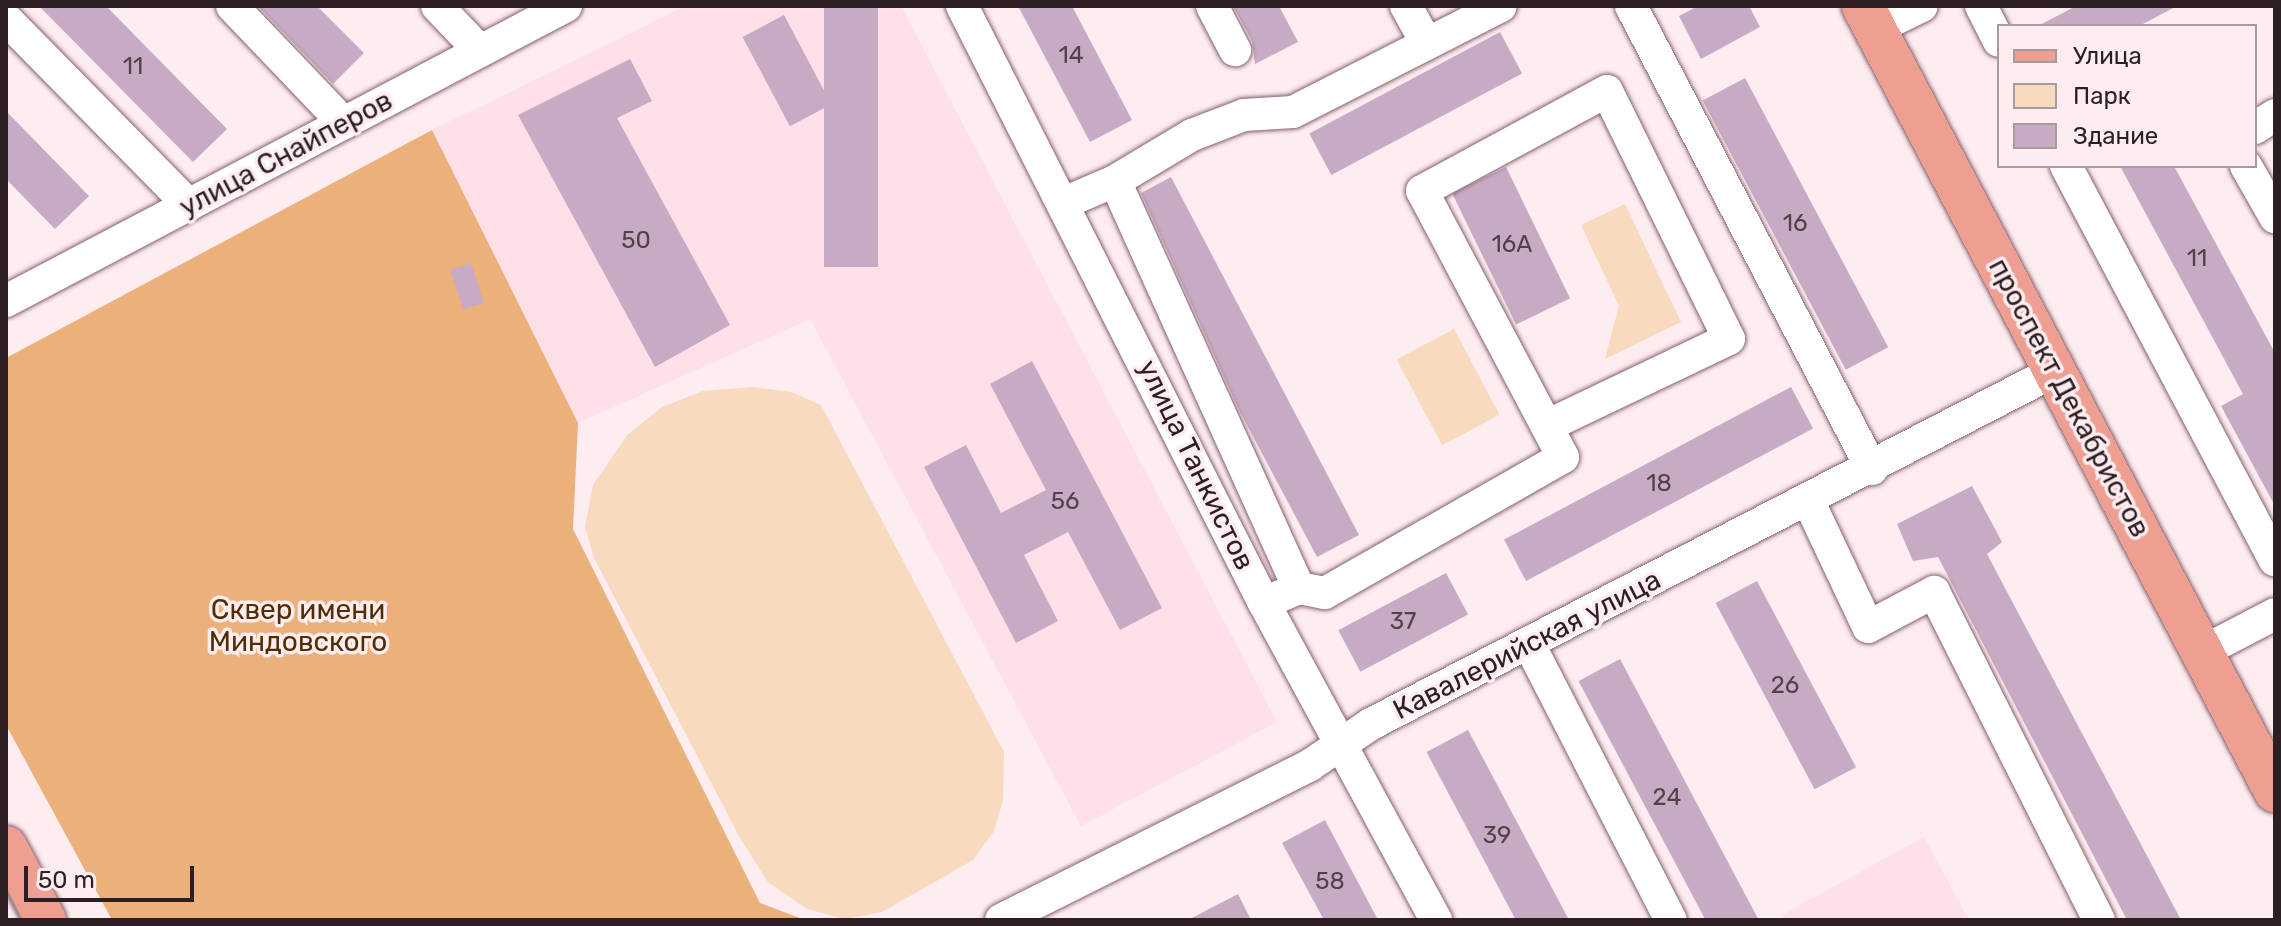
<!DOCTYPE html>
<meta charset="utf-8">
<style>
body{margin:0}
#map{position:relative;width:2281px;height:926px;overflow:hidden;background:#fdecf0;font-family:Rubik,sans-serif}
div>[style]{position:absolute}
[style*='--x']{left:calc(var(--x)*1px);top:calc(var(--y)*1px);width:calc(var(--w)*1px);rotate:calc(var(--a)*1deg)}
.built>*{inset:0;background:#ffe0e8}
.green>*{inset:0;background:#f8dabf;transform-origin:0 0}
.forest>*{inset:0;background:#ecb17b}
.building>*{inset:0;background:#c7abc4;transform-origin:0 0}
.roads{filter:drop-shadow(0 0 2px #84616a) drop-shadow(0 0 2px #84616a)}
.minor>*{height:32px;margin:-16px;padding:0 16px;transform-origin:16px;border-radius:16px;background:#fff}
.major>*{height:42px;margin:-21px;padding:0 21px;transform-origin:21px;border-radius:21px;background:#ee9f91}
.tram>*{height:2px;margin:-1px;padding:0 1px;transform-origin:1px;border-radius:1px;background:#9e8e92}
span{translate:-50% -50%;white-space:nowrap;text-align:center;line-height:1.15;-webkit-text-stroke:7px #fdecf0;paint-order:stroke}
.number-label{font-size:24px;color:#53414a}
.number-label span{-webkit-text-stroke-width:0}
.street-label{font-size:28px;color:#2c1e22}
.park-label{font-size:28px;color:#522d00}
.frame{position:absolute;inset:0;border:8px solid #2c1e22;pointer-events:none}
.legend{position:absolute;left:1997px;top:24px;width:260px;height:144px;box-sizing:border-box;background:#fdecf0;border:2px solid #a99a9e;margin:0;padding:10px 14px;list-style:none;font-size:24px;color:#2c1e22}
.legend li{display:flex;align-items:center;gap:16px;height:40px}
.legend b{width:40px;border:2px solid #a99a9e}
.scale{position:absolute;left:24px;top:866px;width:170px;height:36px;box-sizing:border-box;border:4px solid #2c1e22;border-top:0;padding-left:10px;font-size:24px;line-height:28px;white-space:nowrap;color:#2c1e22;-webkit-text-stroke:6px #fdecf0;paint-order:stroke}
</style>
<div id="map">
<div class="built">
<div style="clip-path:polygon(686px 6px,901px 6px,1277px 722px,1081px 826px,810px 319px,578px 423px,432px 130px)"></div>
<div style="clip-path:polygon(1924px 837px,1969px 920px,1782px 920px,1784px 914px)"></div>
</div>
<div class="green">
<div style="clip-path:polygon(1625px 204px,1681px 322px,1605px 359px,1619px 306px,1581px 225px)"></div>
<div style="left:1454px;top:329px;width:97px;height:65px;rotate:62deg"></div>
<div style="clip-path:polygon(752px 387px,791px 392px,821px 405px,1004px 752px,1003px 800px,994px 831px,973px 860px,882px 912px,845px 919px,807px 909px,768px 882px,740px 838px,594px 558px,585px 527px,593px 485px,627px 435px,662px 407px,703px 391px)"></div>
</div>
<div class="forest">
<div style="clip-path:polygon(432px 130px,578px 423px,573px 529px,760px 903px,805px 920px,112px 920px,6px 725px,6px 358px)"></div>
</div>
<div class="building">
<div style="clip-path:polygon(39px 6px,106px 6px,227px 129px,193px 162px)"></div>
<div style="clip-path:polygon(258px 6px,317px 6px,364px 53px,333px 84px)"></div>
<div style="left:824px;top:6px;width:54px;height:261px"></div>
<div style="clip-path:polygon(1018px 6px,1072px 6px,1132px 120px,1090px 142px)"></div>
<div style="clip-path:polygon(1233px 6px,1279px 6px,1298px 42px,1255px 64px,1252px 41px)"></div>
<div style="clip-path:polygon(1698px 6px,1749px 6px,1760px 27px,1701px 59px,1679px 16px)"></div>
<div style="clip-path:polygon(2076px 6px,2177px 6px,2139px 26px,2038px 26px)"></div>
<div style="left:784px;top:15px;width:101px;height:47px;rotate:62deg"></div>
<div style="left:1500px;top:32px;width:47px;height:216px;rotate:62deg"></div>
<div style="clip-path:polygon(630px 59px,652px 101px,617px 118px,730px 325px,655px 367px,518px 115px)"></div>
<div style="left:1745px;top:78px;width:305px;height:48px;rotate:62deg"></div>
<div style="clip-path:polygon(6px 111px,89px 196px,55px 229px,6px 179px)"></div>
<div style="clip-path:polygon(2120px 166px,2174px 166px,2275px 353px,2275px 506px,2221px 406px,2243px 394px)"></div>
<div style="left:1506px;top:167px;width:146px;height:60px;rotate:64deg"></div>
<div style="clip-path:polygon(1171px 177px,1359px 535px,1317px 557px,1239px 410px,1141px 193px)"></div>
<div style="left:471px;top:263px;width:42px;height:22px;rotate:72deg"></div>
<div style="clip-path:polygon(1032px 361px,1162px 608px,1120px 630px,1068px 532px,1024px 555px,1058px 621px,1016px 643px,924px 467px,966px 445px,1001px 513px,1046px 490px,990px 384px)"></div>
<div style="left:1791px;top:387px;width:47px;height:325px;rotate:62deg"></div>
<div style="clip-path:polygon(1972px 486px,2002px 542px,1987px 554px,2181px 920px,2127px 920px,1938px 557px,1913px 561px,1897px 524px)"></div>
<div style="left:1446px;top:573px;width:47px;height:122px;rotate:62deg"></div>
<div style="left:1757px;top:581px;width:211px;height:47px;rotate:62deg"></div>
<div style="left:1620px;top:659px;width:295px;height:47px;rotate:62deg"></div>
<div style="left:1468px;top:730px;width:215px;height:47px;rotate:62deg"></div>
<div style="clip-path:polygon(1325px 820px,1378px 920px,1324px 920px,1282px 843px)"></div>
<div style="clip-path:polygon(1238px 894px,1251px 920px,1188px 920px)"></div>
</div>
<div class="roads">
<div class="minor">
<div style="--x:232;--y:6;--w:162;--a:46.3"></div>
<div style="--x:437;--y:6;--w:62;--a:46.3"></div>
<div style="--x:962;--y:6;--w:669;--a:63.17"></div>
<div style="--x:1264;--y:603;--w:361;--a:61.5"></div>
<div style="--x:1212;--y:6;--w:50;--a:62.4"></div>
<div style="--x:1406;--y:6;--w:43;--a:61.1"></div>
<div style="--x:1631;--y:6;--w:522;--a:62.5"></div>
<div style="--x:1981;--y:6;--w:39;--a:63"></div>
<div style="--x:6;--y:19;--w:261;--a:45.5"></div>
<div style="--x:1875;--y:29;--w:52;--a:-26.1"></div>
<div style="--x:2255;--y:128;--w:24;--a:-33"></div>
<div style="--x:2066;--y:166;--w:446;--a:62.1"></div>
<div style="--x:2246;--y:166;--w:59;--a:60.4"></div>
<div style="--x:1115;--y:181;--w:90;--a:-30.9"></div>
<div style="--x:1192;--y:135;--w:56;--a:-21"></div>
<div style="--x:1244;--y:115;--w:49;--a:-3.5"></div>
<div style="--x:1293;--y:112;--w:233;--a:-27"></div>
<div style="--x:1066;--y:202;--w:53;--a:-23.2"></div>
<div style="--x:1115;--y:181;--w:447;--a:65.7"></div>
<div style="--x:1299;--y:588;--w:23;--a:157"></div>
<div style="--x:6;--y:301;--w:633;--a:-27.78"></div>
<div style="--x:1809;--y:502;--w:138;--a:64.7"></div>
<div style="--x:1868;--y:627;--w:75;--a:-27.9"></div>
<div style="--x:1934;--y:592;--w:367;--a:63.3"></div>
<div style="--x:1299;--y:588;--w:26;--a:11"></div>
<div style="--x:1325;--y:593;--w:274;--a:-29.7"></div>
<div style="--x:1563;--y:457;--w:301;--a:-117.9"></div>
<div style="--x:1422;--y:191;--w:210;--a:-28.4"></div>
<div style="--x:1607;--y:91;--w:276;--a:63.8"></div>
<div style="--x:1729;--y:339;--w:202;--a:154.5"></div>
<div style="--x:1529;--y:644;--w:310;--a:62.8"></div>
<div style="--x:2202;--y:652;--w:82;--a:-27.5"></div>
<div style="--x:1001;--y:920;--w:346;--a:-26.6"></div>
<div style="--x:1310;--y:765;--w:73;--a:-33.9"></div>
<div style="--x:1371;--y:724;--w:770;--a:-27.3"></div>
</div>
<div class="major">
<div style="--x:1863;--y:6;--w:887;--a:62.31"></div>
<div style="--x:6;--y:847;--w:83;--a:61.9"></div>
</div>
</div>
<div class="tram">
<div style="--x:6;--y:889;--w:35;--a:63"></div>
<div style="--x:6;--y:918;--w:2;--a:63"></div>
</div>
<div class="number-label">
<span style="left:1071px;top:56px">14</span>
<span style="left:133px;top:67px">11</span>
<span style="left:1795px;top:224px">16</span>
<span style="left:636px;top:241px">50</span>
<span style="left:1512px;top:245px">16А</span>
<span style="left:2197px;top:259px">11</span>
<span style="left:1659px;top:484px">18</span>
<span style="left:1065px;top:502px">56</span>
<span style="left:1403px;top:622px">37</span>
<span style="left:1785px;top:686px">26</span>
<span style="left:1667px;top:798px">24</span>
<span style="left:1497px;top:836px">39</span>
<span style="left:1330px;top:882px">58</span>
</div>
<div class="street-label">
<span style="left:286px;top:154px;rotate:-28deg">улица Снайперов</span>
<span style="left:2069px;top:398px;rotate:62deg">проспект Декабристов</span>
<span style="left:1196px;top:465px;rotate:64deg">улица Танкистов</span>
<span style="left:1527px;top:645px;rotate:-27deg">Кавалерийская улица</span>
</div>
<div class="park-label">
<span style="left:298px;top:626px">Сквер имени<br>Миндовского</span>
</div>
<div class="frame"></div>
<ul class="legend">
<li><b style="height:10px;background:#ee9f91"></b>Улица</li>
<li><b style="height:22px;background:#f8dabf"></b>Парк</li>
<li><b style="height:22px;background:#c7abc4"></b>Здание</li>
</ul>
<div class="scale">50 m</div>
</div>
